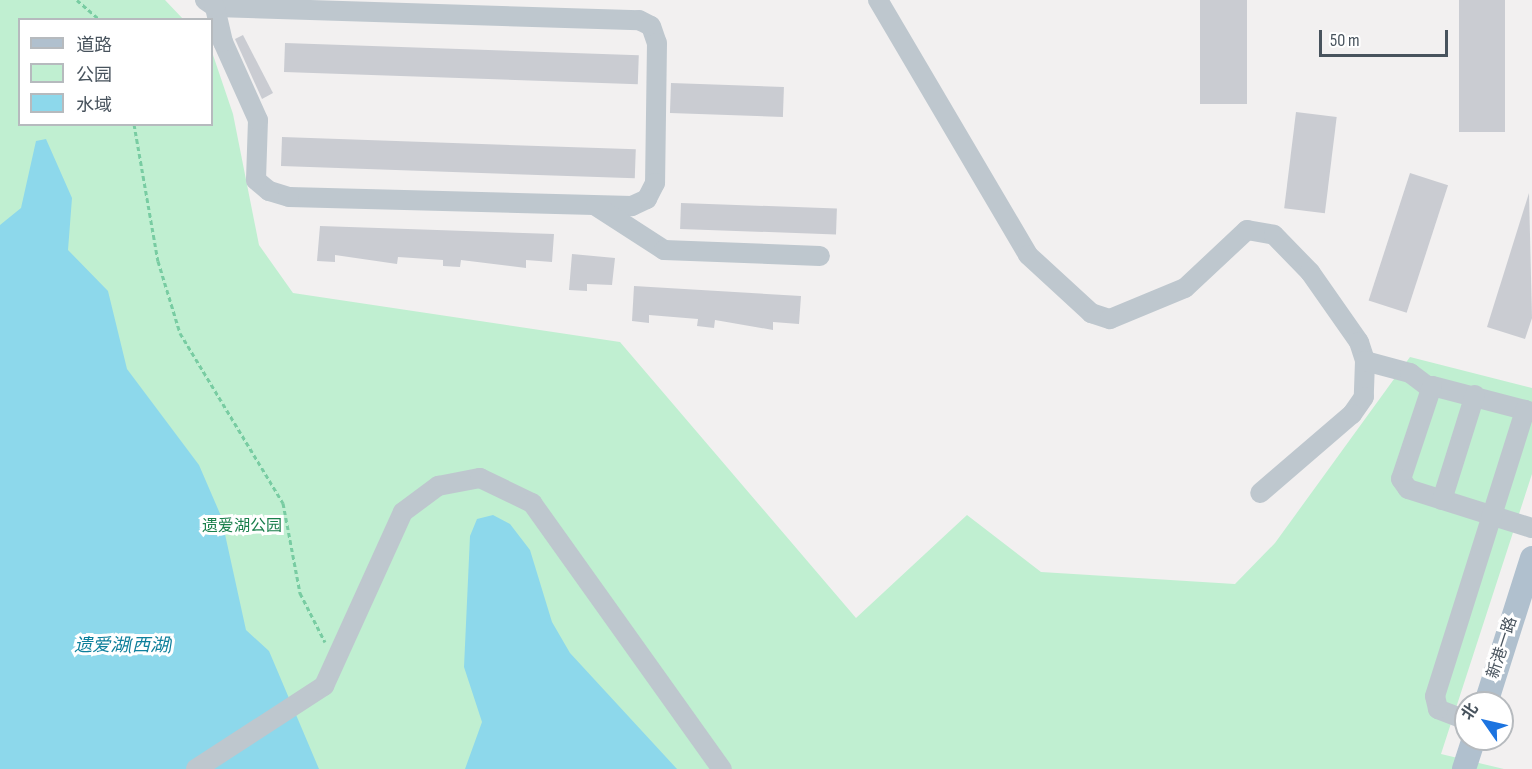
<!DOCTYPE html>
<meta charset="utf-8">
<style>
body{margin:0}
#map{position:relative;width:1532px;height:769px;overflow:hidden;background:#f2f0f0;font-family:"Sofia Sans Condensed","Noto Sans SC",sans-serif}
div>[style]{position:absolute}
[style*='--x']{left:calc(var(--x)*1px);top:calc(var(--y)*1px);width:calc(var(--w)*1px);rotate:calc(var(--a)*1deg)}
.green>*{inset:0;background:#c0efd1}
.water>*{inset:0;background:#8dd8eb}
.building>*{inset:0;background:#caccd2;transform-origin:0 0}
.path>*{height:3px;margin-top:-1.5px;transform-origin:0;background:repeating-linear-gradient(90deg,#78cca2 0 4.5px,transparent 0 7.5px)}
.minor>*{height:20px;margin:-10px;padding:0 10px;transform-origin:10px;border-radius:10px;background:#bec7ce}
.major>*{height:24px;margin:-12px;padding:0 12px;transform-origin:12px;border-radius:12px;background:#b0c0ce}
span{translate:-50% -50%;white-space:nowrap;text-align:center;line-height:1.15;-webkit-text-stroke:6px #fff;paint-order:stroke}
.park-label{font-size:16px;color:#197f4b}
.street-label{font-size:16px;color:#48535d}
.water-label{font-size:18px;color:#0e7f9b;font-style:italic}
.legend{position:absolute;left:18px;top:18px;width:195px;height:108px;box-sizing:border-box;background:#fff;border:2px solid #b6babe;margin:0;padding:8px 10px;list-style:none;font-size:18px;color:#48535d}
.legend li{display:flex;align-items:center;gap:12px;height:30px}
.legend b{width:30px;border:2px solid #b6babe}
.north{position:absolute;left:1454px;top:691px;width:60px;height:60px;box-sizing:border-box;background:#fff;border:2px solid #b6babe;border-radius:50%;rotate:304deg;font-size:16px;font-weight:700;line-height:24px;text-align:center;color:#48535d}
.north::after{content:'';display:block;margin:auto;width:21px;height:27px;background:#1c74e0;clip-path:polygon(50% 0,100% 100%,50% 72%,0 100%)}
.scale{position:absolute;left:1319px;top:30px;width:129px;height:27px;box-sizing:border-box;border:3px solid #48535d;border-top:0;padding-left:8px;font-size:18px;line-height:21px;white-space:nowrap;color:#48535d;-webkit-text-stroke:4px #fff;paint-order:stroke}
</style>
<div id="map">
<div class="green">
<div style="clip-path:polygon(0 0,165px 0,183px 19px,20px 20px,20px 124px,212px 124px,212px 52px,233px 114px,259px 245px,293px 293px,620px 342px,856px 618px,967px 515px,1041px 572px,1235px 584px,1275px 543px,1410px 357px,1532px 388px,1532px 474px,1441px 754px,1504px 769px,0 769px)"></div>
</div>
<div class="water">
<div style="clip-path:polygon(46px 139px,72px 198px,68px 250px,108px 291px,127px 369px,199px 465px,221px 516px,246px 630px,269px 651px,319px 769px,0 769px,0 225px,21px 208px,36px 141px)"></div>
<div style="clip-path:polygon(493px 515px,510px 524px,530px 550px,552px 622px,570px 653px,677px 769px,465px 769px,482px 722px,464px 667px,470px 536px,477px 519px)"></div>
</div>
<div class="building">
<div style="left:1200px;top:0;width:47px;height:104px"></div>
<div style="left:1459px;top:0;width:46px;height:132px"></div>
<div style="clip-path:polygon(243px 35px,273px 93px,262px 99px,235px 39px)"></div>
<div style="left:285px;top:43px;width:354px;height:29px;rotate:2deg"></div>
<div style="left:671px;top:83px;width:113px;height:30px;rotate:2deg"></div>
<div style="left:1296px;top:112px;width:41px;height:97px;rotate:7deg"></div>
<div style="left:282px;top:137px;width:354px;height:29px;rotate:2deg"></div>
<div style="left:1410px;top:173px;width:40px;height:134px;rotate:18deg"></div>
<div style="clip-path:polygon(1529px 193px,1532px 318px,1525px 339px,1487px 327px)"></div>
<div style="left:681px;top:203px;width:156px;height:26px;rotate:2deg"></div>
<div style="clip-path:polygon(320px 226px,554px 234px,552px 262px,526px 260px,526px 268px,461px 260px,460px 267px,443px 266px,443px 260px,398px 257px,397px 264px,335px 255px,335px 262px,317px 261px)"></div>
<div style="clip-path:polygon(572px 254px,615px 258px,612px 285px,587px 284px,587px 291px,569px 290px)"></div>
<div style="clip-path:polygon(634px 286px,801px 296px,799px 324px,773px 322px,773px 330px,715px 320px,714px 328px,697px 326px,698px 319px,649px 315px,649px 323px,632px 321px)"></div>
</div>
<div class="path">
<div style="--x:77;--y:0;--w:30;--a:41"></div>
<div style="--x:134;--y:124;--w:139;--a:80.1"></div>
<div style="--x:158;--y:261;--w:75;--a:73"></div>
<div style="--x:180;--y:333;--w:199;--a:58.8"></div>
<div style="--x:283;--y:503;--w:92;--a:79.3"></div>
<div style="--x:300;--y:593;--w:55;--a:63"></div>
</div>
<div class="minor">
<div style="--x:205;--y:0;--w:12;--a:35"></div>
<div style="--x:215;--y:7;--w:424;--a:1.8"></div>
<div style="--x:639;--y:20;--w:13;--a:27"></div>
<div style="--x:651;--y:26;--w:18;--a:71"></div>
<div style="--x:657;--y:43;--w:140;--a:90.8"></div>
<div style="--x:655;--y:183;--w:18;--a:117"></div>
<div style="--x:647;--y:199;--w:17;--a:155"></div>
<div style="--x:632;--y:206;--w:343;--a:-178.5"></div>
<div style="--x:289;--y:197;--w:21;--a:-163"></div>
<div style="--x:269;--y:191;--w:17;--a:-140"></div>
<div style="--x:256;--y:180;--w:60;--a:-88.1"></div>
<div style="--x:258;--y:120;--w:85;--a:-114.2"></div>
<div style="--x:223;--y:42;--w:36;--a:-103"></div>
<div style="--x:215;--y:7;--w:8;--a:-113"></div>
<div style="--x:878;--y:0;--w:296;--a:59.5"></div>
<div style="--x:1028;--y:255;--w:86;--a:42.6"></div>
<div style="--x:1091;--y:313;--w:20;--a:18"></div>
<div style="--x:1110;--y:319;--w:81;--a:-22.5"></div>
<div style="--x:1185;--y:288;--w:85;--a:-43.1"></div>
<div style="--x:1247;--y:230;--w:27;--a:10"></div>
<div style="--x:1274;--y:235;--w:52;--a:45.8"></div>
<div style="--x:1310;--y:272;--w:85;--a:55"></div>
<div style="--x:1359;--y:342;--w:20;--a:72"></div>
<div style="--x:1365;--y:361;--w:36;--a:92"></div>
<div style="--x:1364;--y:397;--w:21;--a:125"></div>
<div style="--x:1352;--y:414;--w:121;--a:139.3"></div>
<div style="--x:596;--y:206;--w:81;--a:32.9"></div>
<div style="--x:664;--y:250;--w:156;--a:2.2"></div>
<div style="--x:1365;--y:361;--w:47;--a:14.9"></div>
<div style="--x:1410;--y:373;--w:25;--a:37"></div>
<div style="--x:1532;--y:412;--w:103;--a:-165.4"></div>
<div style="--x:1432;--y:386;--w:98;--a:108.4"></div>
<div style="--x:1401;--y:479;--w:12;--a:55"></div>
<div style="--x:1408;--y:489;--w:130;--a:17.5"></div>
<div style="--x:1442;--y:500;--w:110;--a:-72.6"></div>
<div style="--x:1466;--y:720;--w:30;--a:-159"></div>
<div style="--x:1438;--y:709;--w:13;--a:-103"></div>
<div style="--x:1435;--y:696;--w:300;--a:-72.5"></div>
<div style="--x:196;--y:769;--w:153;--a:-33"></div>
<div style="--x:324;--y:686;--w:191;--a:-65.6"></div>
<div style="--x:403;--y:512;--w:44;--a:-36.6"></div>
<div style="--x:438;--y:486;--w:43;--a:-10.8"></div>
<div style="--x:480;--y:478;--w:58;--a:25.7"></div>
<div style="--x:532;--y:503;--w:327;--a:54.5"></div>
</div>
<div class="major">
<div style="--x:1486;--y:703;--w:152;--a:-72.4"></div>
<div style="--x:1464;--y:769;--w:32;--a:-72"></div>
</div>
<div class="park-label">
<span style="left:242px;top:527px">遗爱湖公园</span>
</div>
<div class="street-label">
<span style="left:1503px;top:648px;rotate:-72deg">新港一路</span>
</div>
<div class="water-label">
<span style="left:123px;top:646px">遗爱湖(西湖)</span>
</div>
<ul class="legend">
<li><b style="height:8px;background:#b0c0ce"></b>道路</li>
<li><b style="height:16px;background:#c0efd1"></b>公园</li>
<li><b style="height:16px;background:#8dd8eb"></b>水域</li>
</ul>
<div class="north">北</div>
<div class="scale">50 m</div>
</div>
